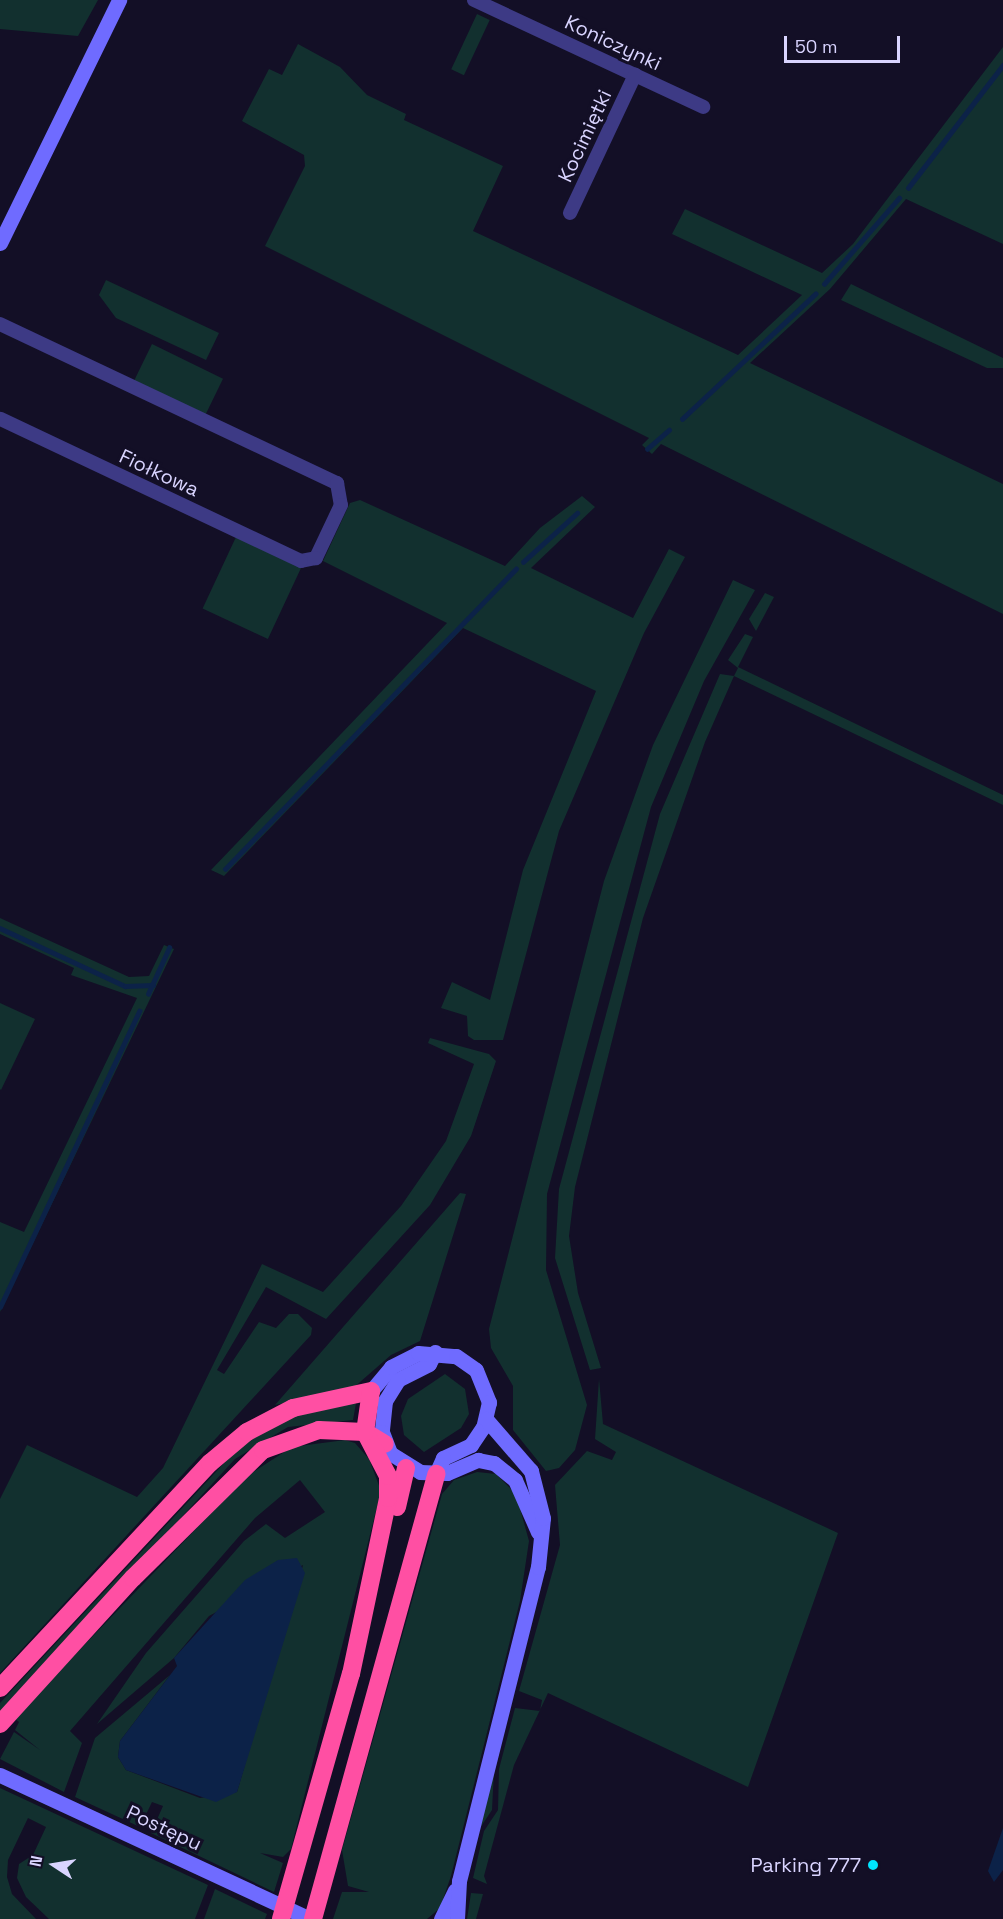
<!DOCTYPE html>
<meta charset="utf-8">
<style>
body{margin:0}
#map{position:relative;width:1003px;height:1919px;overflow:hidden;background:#130f26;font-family:"Space Grotesk",sans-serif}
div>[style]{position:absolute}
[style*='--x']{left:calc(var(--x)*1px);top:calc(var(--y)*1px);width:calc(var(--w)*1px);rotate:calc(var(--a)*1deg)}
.green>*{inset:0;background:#12302f;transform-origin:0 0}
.water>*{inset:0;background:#0c2248}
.stream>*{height:4.5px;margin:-2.25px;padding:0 2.25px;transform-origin:2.25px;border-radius:2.25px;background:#0c2248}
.street>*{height:14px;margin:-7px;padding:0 7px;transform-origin:7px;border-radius:7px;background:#3d3a85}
.secondary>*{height:15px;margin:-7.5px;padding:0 7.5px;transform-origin:7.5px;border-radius:7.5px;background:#6f6bff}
.highway>*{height:18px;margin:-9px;padding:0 9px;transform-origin:9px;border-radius:9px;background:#ff4fa3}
.dots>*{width:16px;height:16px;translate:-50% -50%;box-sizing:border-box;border:3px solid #130f26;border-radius:50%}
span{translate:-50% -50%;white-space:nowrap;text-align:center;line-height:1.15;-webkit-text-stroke:6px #130f26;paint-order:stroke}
.street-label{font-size:20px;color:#d9d4ff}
.poi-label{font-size:20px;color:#d9d4ff}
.right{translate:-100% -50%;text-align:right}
.north{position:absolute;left:24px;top:1835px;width:60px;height:60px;-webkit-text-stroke:4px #130f26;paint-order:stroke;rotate:282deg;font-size:16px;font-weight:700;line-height:24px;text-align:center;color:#d9d4ff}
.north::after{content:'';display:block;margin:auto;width:21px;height:27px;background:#d9d4ff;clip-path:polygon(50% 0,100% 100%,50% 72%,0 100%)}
.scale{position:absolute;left:784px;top:36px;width:116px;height:27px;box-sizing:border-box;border:3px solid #d9d4ff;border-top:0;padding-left:8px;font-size:18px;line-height:21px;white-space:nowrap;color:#d9d4ff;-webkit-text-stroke:4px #130f26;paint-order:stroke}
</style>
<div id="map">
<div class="green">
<div style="clip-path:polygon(0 0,98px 0,78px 36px,0 29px)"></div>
<div style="left:477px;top:14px;width:14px;height:61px;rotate:25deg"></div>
<div style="clip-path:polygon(298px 44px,340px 67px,367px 95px,406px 114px,404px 120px,503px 166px,473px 231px,738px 355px,802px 295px,672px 234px,685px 209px,822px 273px,853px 244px,1003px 47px,1003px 244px,906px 199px,830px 289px,750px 363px,1003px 484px,1003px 614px,661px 444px,652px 454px,642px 445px,649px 438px,265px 246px,305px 166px,304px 155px,242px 121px,269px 69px,282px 75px)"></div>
<div style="clip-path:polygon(106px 280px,219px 333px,206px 360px,116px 318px,99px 295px)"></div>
<div style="clip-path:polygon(851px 284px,1003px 358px,1003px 368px,987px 368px,841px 300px)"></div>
<div style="left:152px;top:344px;width:79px;height:42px;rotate:26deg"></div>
<div style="clip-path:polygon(582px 496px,595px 507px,531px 568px,633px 618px,669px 549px,685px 557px,644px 633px,559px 831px,503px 1040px,474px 1040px,468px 1036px,467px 1016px,441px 1008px,452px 982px,490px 1000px,523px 870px,596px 691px,463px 628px,224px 876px,211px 870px,447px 623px,323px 561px,350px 503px,360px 500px,505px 566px,540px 528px)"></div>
<div style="left:236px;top:537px;width:72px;height:79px;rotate:25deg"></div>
<div style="clip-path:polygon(733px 580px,755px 590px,704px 681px,651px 807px,547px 1194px,546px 1270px,587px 1405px,575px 1450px,559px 1468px,546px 1471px,513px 1430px,513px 1386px,491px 1348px,489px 1329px,604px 881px,653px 745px)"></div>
<div style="clip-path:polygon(765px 593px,774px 597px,756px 631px,749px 619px)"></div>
<div style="clip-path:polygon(745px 634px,753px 637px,738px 667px,1003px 795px,1003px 805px,734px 676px,705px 742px,643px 918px,575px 1187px,569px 1236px,578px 1293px,601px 1368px,590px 1370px,555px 1258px,559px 1189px,660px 814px,720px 674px,734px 676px,738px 668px,728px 660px)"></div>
<div style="clip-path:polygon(0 918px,129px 977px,149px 976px,164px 945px,174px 949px,0 1312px,0 1222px,24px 1232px,137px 998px,71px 975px,74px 968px,0 934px)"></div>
<div style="clip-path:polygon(0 1003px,35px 1019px,1px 1090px,0 1089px)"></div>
<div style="clip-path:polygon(430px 1038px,489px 1054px,496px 1061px,471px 1136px,430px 1205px,326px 1319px,266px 1287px,217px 1370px,224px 1374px,259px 1322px,276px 1328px,289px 1314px,298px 1314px,312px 1328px,311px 1335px,0 1673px,0 1499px,27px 1445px,137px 1497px,163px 1468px,262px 1264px,323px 1292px,401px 1206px,446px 1141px,474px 1064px,428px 1043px)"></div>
<div style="clip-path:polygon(460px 1193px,466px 1194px,420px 1341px,391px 1355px,352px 1389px,275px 1405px)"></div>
<div style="clip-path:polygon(445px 1374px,465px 1389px,469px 1414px,461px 1428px,424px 1452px,404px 1435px,401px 1416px,408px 1399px)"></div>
<div style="clip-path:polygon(599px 1379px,603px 1424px,838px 1533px,748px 1787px,548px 1693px,514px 1765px,484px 1876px,487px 1884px,473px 1878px,484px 1831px,498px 1810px,499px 1769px,515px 1708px,540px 1711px,542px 1700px,519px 1691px,560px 1545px,555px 1485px,587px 1451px,612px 1460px,616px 1452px,595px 1439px)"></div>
<div style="clip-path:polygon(356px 1403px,353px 1420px,288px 1427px,235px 1459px,0 1715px,0 1703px,242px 1444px,285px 1418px)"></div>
<div style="clip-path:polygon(345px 1440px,355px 1443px,369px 1459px,381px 1491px,291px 1849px,283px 1857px,260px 1853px,283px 1863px,274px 1892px,151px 1833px,163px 1806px,152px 1802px,140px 1827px,75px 1797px,95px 1738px,170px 1675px,120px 1741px,118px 1757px,126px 1770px,200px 1798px,237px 1792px,303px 1565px,209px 1616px,174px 1658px,97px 1724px,146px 1653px,244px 1541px,266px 1524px,285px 1538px,325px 1512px,300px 1480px,255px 1518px,70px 1731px,82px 1743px,64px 1792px,0 1759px,14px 1732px,40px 1750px,15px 1730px,19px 1722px,14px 1718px,247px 1476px,292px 1447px)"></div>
<div style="clip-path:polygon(477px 1472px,496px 1474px,516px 1494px,529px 1541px,520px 1601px,451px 1876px,440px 1908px,427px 1919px,333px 1919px,342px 1892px,369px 1892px,348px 1886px,342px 1850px,442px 1494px,454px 1480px)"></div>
<div style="clip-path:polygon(494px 1771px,492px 1810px,480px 1828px)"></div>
<div style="clip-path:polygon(0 1788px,208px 1885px,195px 1919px,49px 1919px,26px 1897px,17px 1878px,19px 1864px,33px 1855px,46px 1827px,28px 1818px,8px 1860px,7px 1877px,12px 1894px,36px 1919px,0 1919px)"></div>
<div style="clip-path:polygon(215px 1889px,267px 1914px,265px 1919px,204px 1919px)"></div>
<div style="clip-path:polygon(471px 1893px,483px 1894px,476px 1919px,467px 1919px)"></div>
</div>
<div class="water">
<div style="clip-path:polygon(297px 1558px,305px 1573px,237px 1792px,216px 1802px,126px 1770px,118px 1757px,120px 1741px,177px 1666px,174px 1658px,245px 1580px,278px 1560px)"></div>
<div style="clip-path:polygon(1003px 1828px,1003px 1870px,994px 1882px,988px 1871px)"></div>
</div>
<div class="stream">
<div style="--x:908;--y:188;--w:155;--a:-52.3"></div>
<div style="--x:824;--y:284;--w:114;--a:-48.9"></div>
<div style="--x:682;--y:419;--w:183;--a:-43.2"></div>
<div style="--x:647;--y:449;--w:29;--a:-41"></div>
<div style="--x:523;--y:562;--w:73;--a:-42.2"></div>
<div style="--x:225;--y:869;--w:418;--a:-45.9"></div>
<div style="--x:0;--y:928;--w:138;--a:24.9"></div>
<div style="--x:125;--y:986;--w:28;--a:-2"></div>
<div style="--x:148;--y:994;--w:51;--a:-65.5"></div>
<div style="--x:0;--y:1307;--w:327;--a:-64.8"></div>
</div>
<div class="street">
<div style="--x:474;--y:0;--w:253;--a:25"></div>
<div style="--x:570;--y:213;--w:153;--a:-64.8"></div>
<div style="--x:0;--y:324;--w:373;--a:25.3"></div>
<div style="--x:337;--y:483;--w:22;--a:80"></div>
<div style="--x:341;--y:505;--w:59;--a:115.3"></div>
<div style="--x:316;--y:558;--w:15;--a:169"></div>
<div style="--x:301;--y:561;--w:333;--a:-154.7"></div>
</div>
<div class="secondary">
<div style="--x:0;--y:243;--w:271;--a:-63.9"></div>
<div style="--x:435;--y:1352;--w:13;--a:117"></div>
<div style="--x:429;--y:1364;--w:35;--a:153"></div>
<div style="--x:398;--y:1380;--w:25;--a:122"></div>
<div style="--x:385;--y:1401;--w:31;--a:96"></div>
<div style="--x:382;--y:1432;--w:22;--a:69"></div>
<div style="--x:390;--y:1453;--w:36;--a:32"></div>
<div style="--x:420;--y:1472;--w:27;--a:2"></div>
<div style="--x:447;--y:1473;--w:34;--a:-23"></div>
<div style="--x:478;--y:1460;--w:16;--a:11"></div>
<div style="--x:494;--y:1463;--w:27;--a:39"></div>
<div style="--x:515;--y:1480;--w:57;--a:66.1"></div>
<div style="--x:371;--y:1391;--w:31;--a:-50"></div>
<div style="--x:391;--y:1367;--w:30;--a:-27"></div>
<div style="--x:418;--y:1353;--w:38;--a:5"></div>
<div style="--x:456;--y:1356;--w:24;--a:35"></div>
<div style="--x:476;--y:1370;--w:35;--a:68"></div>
<div style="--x:489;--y:1402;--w:26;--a:103"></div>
<div style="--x:483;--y:1427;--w:22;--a:124"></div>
<div style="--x:471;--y:1445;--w:31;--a:155"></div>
<div style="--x:443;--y:1458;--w:17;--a:114"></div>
<div style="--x:0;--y:1775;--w:342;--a:24.9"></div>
<div style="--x:441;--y:1919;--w:32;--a:-64"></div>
<div style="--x:457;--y:1919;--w:38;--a:-87"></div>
<div style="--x:459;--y:1881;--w:324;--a:-75.9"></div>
<div style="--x:538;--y:1567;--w:49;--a:-84.2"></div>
<div style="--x:543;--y:1518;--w:49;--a:-104.3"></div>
<div style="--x:531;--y:1471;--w:69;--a:-130.9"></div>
</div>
<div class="highway">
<div style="--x:397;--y:1507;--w:40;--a:-77"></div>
<div style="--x:0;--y:1688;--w:308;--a:-47"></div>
<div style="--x:210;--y:1463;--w:48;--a:-40"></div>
<div style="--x:247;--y:1432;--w:52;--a:-27.6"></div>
<div style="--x:293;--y:1408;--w:80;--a:-12.3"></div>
<div style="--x:0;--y:1724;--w:197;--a:-47.7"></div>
<div style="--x:133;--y:1578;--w:182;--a:-44.6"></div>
<div style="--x:263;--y:1450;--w:59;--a:-19.7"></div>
<div style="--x:319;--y:1430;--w:46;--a:2.5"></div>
<div style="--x:365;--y:1432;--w:23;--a:31"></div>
<div style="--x:281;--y:1919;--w:255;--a:-74.1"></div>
<div style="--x:351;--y:1674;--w:180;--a:-78.1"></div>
<div style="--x:388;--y:1498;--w:22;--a:-90"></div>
<div style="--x:388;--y:1476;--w:50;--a:-117.6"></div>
<div style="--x:365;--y:1432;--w:41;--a:-81.7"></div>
<div style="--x:313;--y:1919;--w:462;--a:-74.5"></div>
</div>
<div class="dots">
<div style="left:873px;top:1865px;background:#00e5ff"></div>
</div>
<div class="street-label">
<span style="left:613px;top:43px;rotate:25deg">Koniczynki</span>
<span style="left:585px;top:136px;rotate:-65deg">Kocimiętki</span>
<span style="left:159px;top:473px;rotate:25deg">Fiołkowa</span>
<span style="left:164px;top:1828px;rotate:25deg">Postępu</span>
</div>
<div class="poi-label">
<span class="right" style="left:861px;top:1865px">Parking 777</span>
</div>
<div class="north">N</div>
<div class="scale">50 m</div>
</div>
